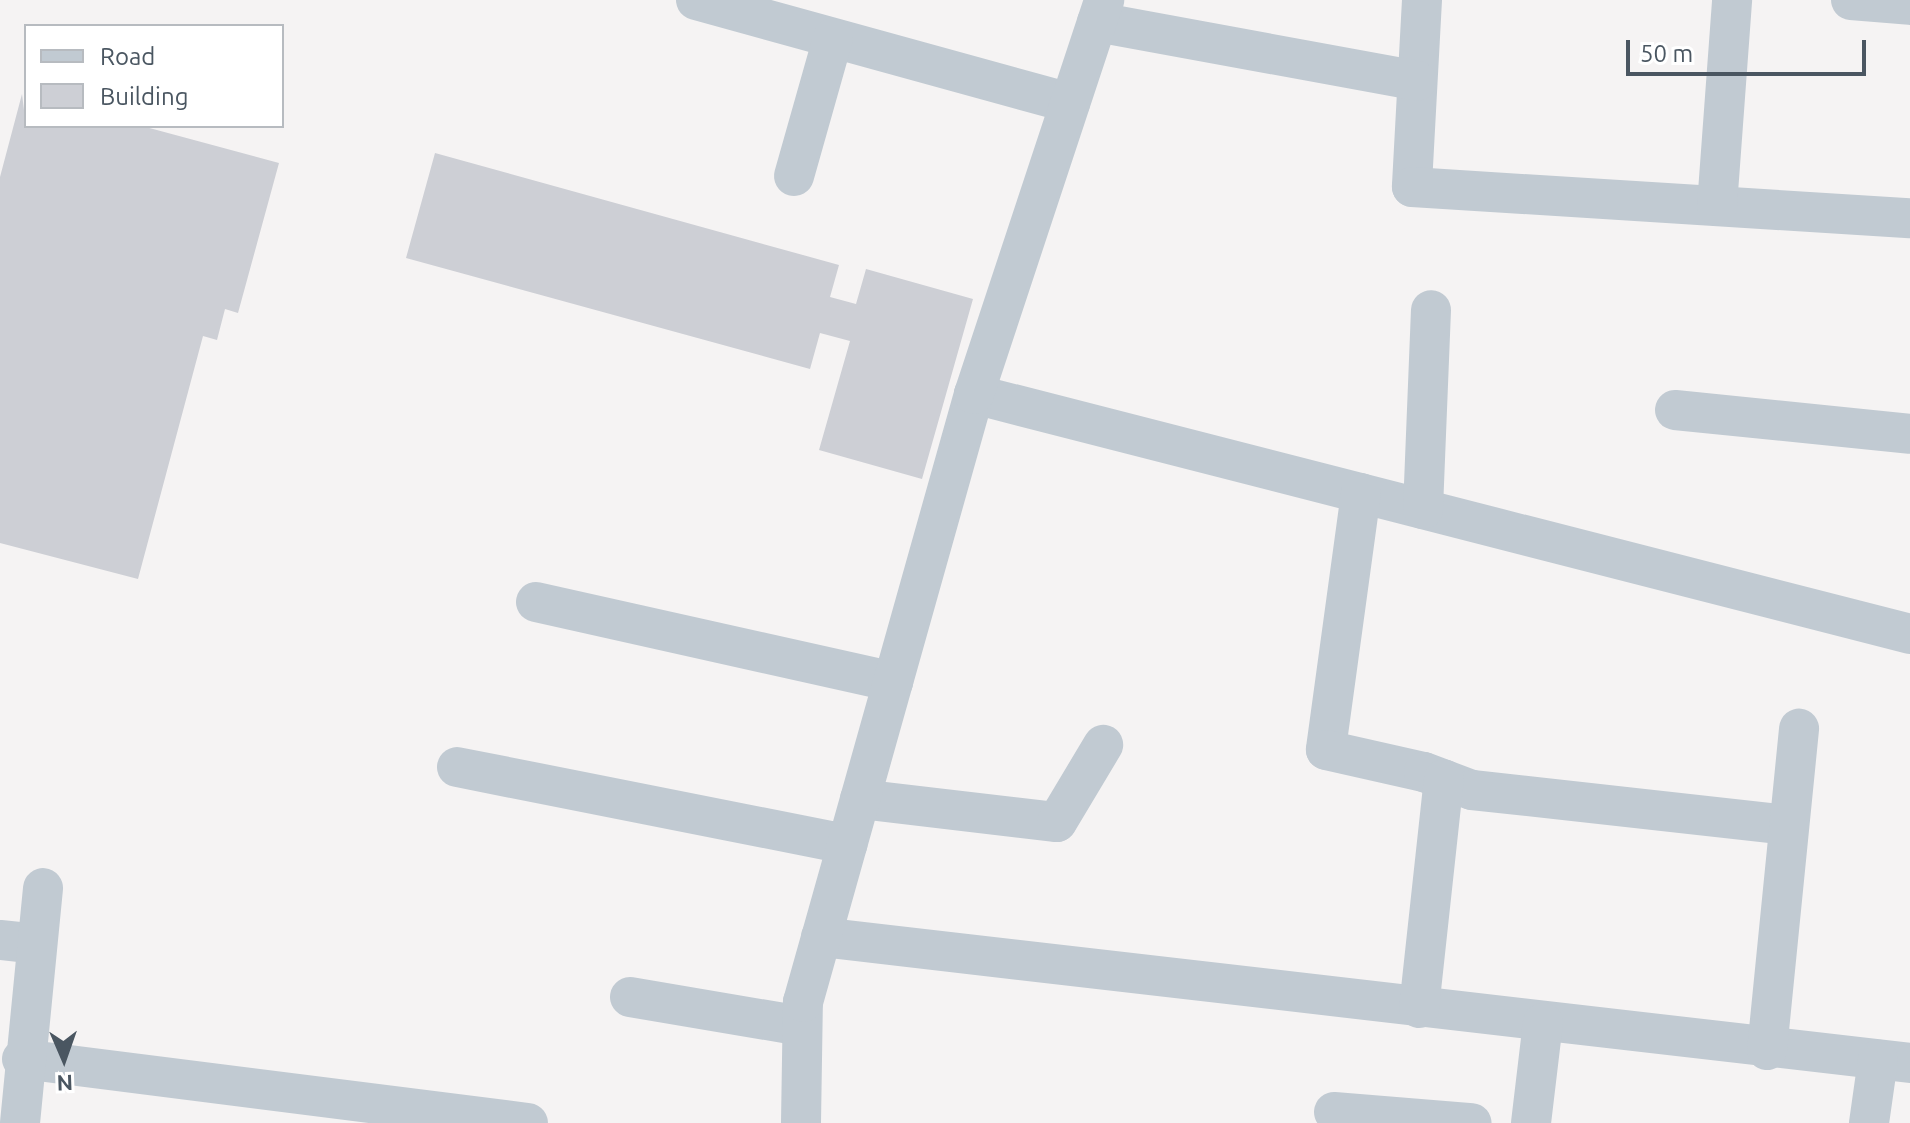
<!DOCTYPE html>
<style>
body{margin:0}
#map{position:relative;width:1910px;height:1123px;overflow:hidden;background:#f5f3f3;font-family:Ubuntu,sans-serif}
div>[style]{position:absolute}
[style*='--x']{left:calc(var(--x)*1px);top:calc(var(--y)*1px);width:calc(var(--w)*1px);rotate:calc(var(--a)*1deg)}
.building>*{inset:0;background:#cdcfd5}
.minor>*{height:40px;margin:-20px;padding:0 20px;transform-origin:20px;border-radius:20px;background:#c1cad2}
span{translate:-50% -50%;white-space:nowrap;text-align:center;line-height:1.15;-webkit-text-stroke:7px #fff;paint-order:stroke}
.legend{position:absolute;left:24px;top:24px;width:260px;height:104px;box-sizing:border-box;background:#fff;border:2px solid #b7bbc0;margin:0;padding:10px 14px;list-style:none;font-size:24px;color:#4a5661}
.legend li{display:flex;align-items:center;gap:16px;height:40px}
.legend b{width:40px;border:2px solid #b7bbc0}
.north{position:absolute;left:24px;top:1019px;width:80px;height:80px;-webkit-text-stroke:6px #fff;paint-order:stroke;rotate:178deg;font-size:22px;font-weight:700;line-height:32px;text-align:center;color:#4a5661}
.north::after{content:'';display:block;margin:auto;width:28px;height:36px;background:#4a5661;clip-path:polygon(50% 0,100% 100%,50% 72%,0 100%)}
.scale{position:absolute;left:1626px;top:40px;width:240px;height:36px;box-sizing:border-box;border:4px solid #4a5661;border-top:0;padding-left:10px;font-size:24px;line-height:28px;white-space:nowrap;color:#4a5661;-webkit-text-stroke:6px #fff;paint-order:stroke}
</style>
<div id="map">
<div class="building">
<div style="clip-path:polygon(22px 94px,26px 126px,142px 126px,279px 163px,238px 313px,225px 309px,217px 340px,203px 336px,138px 579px,0 543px,0 177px)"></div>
<div style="clip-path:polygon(435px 153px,839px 265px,830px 297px,856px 304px,866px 269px,973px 299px,922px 479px,819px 450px,850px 341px,820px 333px,810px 369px,406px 258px)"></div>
</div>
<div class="minor">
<div style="--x:696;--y:0;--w:388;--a:15.4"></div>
<div style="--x:1422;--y:0;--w:187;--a:93.1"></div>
<div style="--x:1412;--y:187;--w:499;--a:3.6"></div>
<div style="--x:1851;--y:0;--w:59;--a:4.8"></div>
<div style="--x:1097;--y:22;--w:325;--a:10.4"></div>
<div style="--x:794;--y:176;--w:143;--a:-74.2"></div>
<div style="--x:1717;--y:206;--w:207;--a:-85.8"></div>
<div style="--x:974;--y:394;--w:966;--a:14.38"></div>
<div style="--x:1675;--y:410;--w:236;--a:5.8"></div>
<div style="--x:1361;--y:493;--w:259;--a:97.8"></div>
<div style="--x:1326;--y:750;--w:100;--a:12.7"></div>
<div style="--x:1424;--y:772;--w:51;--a:20.6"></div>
<div style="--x:1472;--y:790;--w:318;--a:6.3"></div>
<div style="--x:1423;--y:509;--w:199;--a:-87.7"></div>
<div style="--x:536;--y:602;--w:366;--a:12.6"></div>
<div style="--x:457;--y:767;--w:398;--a:11.2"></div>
<div style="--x:860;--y:799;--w:198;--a:6.7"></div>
<div style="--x:1057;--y:822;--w:90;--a:-59.1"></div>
<div style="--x:821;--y:937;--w:1096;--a:6.6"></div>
<div style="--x:0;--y:940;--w:36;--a:6"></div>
<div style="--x:630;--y:997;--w:174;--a:9.6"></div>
<div style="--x:1419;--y:1008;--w:230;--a:-83.8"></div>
<div style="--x:1767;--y:1050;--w:323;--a:-84.3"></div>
<div style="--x:22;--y:1059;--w:510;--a:7.21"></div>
<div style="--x:1334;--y:1112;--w:138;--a:4.6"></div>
<div style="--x:20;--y:1123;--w:236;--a:-84.4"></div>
<div style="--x:801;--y:1123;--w:121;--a:-89.1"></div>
<div style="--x:803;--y:1002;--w:632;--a:-74.29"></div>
<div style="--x:974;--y:394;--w:415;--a:-71.7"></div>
<div style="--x:1531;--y:1123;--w:101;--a:-83.2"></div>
<div style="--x:1869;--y:1123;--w:64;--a:-81.9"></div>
</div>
<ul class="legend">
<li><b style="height:10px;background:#c1cad2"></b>Road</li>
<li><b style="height:22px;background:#cdcfd5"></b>Building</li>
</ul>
<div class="north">N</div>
<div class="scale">50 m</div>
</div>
